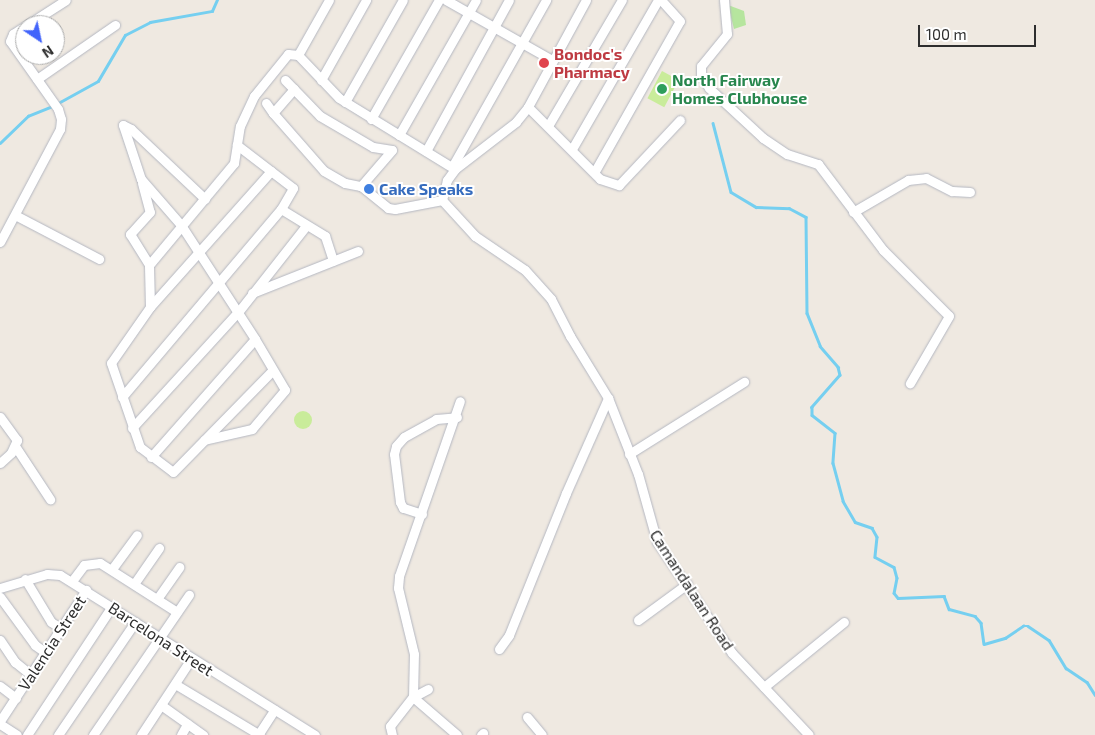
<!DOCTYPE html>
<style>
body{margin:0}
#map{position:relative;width:1095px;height:735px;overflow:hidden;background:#efe9e1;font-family:"Exo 2",sans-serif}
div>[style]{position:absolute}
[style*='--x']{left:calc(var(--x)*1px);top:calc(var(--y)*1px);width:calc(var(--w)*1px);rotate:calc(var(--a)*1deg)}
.green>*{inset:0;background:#b6e59e}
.pitch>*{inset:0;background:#c9ec9a;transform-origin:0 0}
.round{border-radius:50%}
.stream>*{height:2.5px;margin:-1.25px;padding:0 1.25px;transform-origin:1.25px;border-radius:1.25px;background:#75cff0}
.roads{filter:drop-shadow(0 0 1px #b4b7c1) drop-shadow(0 0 1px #b4b7c1)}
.minor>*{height:9px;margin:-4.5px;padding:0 4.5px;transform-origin:4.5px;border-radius:4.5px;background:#fff}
.dots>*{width:14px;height:14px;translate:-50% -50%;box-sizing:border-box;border:2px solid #fff;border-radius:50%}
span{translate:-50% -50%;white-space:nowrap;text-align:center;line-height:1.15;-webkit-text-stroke:4px #fff;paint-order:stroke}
.health-label{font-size:16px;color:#be3a42;font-weight:700}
.left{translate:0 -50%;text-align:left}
.leisure-label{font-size:16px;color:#27864d;font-weight:700}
.shop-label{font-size:16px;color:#366cbe;font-weight:700}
.street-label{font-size:16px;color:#2e2e2e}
.north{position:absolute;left:15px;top:15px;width:50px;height:50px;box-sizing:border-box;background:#fff;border:1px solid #ababab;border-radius:50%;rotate:146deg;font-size:14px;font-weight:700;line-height:20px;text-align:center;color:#2e2e2e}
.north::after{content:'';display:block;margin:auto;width:18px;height:22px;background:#4264fb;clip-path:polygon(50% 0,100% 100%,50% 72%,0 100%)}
.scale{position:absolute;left:918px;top:25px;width:118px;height:22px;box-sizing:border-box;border:2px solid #2e2e2e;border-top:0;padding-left:6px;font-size:15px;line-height:18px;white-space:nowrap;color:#2e2e2e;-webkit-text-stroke:4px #fff;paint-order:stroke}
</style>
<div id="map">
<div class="green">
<div style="clip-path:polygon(728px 5px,744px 11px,746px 25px,734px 29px)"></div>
</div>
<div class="pitch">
<div style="left:662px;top:71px;width:19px;height:31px;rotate:28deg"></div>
<div class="round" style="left:294px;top:411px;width:18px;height:18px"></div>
</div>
<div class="stream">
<div style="--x:60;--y:102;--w:43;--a:-28.9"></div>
<div style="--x:98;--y:81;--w:53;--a:-59.6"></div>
<div style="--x:125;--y:35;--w:28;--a:-27"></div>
<div style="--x:150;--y:22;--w:63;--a:-10.1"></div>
<div style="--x:212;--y:11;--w:12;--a:-66"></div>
<div style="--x:713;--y:123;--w:71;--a:75.4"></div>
<div style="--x:731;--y:192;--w:29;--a:31"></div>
<div style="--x:756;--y:207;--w:33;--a:2"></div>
<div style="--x:789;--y:208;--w:19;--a:28"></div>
<div style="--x:806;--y:217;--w:96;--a:89.4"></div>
<div style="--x:807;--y:313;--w:35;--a:68"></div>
<div style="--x:820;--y:346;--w:28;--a:49"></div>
<div style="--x:838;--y:367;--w:8;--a:76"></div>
<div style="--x:840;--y:375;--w:43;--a:131.2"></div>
<div style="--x:812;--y:407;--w:8;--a:90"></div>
<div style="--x:812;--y:415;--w:29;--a:38"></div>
<div style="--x:835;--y:433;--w:30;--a:94"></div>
<div style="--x:833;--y:463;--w:39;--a:75"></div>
<div style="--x:843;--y:501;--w:24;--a:60"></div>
<div style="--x:855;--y:522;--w:18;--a:19"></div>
<div style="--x:872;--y:528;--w:10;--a:61"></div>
<div style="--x:877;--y:537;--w:20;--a:96"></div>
<div style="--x:875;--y:557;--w:21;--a:28"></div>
<div style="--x:894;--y:567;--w:11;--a:75"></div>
<div style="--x:897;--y:578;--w:15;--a:101"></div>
<div style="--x:894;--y:593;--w:6;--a:51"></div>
<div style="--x:898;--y:598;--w:46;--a:-2.5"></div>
<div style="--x:944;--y:596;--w:14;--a:69"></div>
<div style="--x:949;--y:609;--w:27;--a:15"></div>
<div style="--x:975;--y:616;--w:9;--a:49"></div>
<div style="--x:981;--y:623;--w:21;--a:82"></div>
<div style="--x:984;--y:644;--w:22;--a:-16"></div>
<div style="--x:1005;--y:638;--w:22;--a:-34"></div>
<div style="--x:1023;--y:626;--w:5;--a:0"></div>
<div style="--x:1028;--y:626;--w:25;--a:34"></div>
<div style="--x:1049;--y:640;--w:33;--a:59"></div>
<div style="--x:1066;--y:668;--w:25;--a:34"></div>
<div style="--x:1087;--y:682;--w:15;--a:58"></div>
<div style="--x:0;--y:143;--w:39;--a:-44"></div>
<div style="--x:28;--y:116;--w:27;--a:-22"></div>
</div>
<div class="roads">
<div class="minor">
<div style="--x:446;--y:0;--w:122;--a:29.5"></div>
<div style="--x:586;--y:0;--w:122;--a:118.5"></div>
<div style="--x:528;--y:107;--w:19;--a:129"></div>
<div style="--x:516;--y:122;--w:77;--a:142.4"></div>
<div style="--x:455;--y:169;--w:14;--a:126"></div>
<div style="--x:447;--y:180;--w:21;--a:104"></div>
<div style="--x:442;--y:200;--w:49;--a:47.5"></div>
<div style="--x:475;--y:236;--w:60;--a:34.2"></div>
<div style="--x:525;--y:270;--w:39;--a:48"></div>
<div style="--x:551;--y:299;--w:42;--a:62.8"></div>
<div style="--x:570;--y:336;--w:73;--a:58.5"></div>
<div style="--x:608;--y:398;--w:82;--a:68.5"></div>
<div style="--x:638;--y:474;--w:71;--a:74.4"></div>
<div style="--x:657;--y:542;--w:134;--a:56"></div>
<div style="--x:732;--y:653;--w:112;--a:46.8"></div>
<div style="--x:724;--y:0;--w:34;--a:85"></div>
<div style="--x:727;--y:34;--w:41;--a:129.1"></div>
<div style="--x:701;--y:66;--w:10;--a:90"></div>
<div style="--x:701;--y:76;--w:14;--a:56"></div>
<div style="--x:709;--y:88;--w:74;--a:42.8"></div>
<div style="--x:763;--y:138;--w:29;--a:34"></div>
<div style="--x:787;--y:154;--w:33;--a:18"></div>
<div style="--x:818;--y:164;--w:108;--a:52.9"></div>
<div style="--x:883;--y:250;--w:93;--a:45"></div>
<div style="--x:949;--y:316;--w:78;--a:120.2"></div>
<div style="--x:27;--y:25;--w:46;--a:-32.7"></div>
<div style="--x:298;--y:55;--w:63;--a:-60.6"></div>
<div style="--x:37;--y:79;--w:95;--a:-34.7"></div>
<div style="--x:285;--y:80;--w:50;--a:45.8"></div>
<div style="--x:320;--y:116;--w:61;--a:30.3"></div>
<div style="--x:373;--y:147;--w:19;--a:9"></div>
<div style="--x:392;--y:150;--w:48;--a:130.7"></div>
<div style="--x:321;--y:80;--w:92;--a:-60.6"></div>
<div style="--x:345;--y:102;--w:117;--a:-60.4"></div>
<div style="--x:266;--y:103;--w:12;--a:55"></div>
<div style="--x:273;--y:113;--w:32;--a:-49"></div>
<div style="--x:528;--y:107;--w:102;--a:45"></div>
<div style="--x:600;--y:179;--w:20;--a:18"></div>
<div style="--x:619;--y:185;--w:89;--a:-46.8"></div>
<div style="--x:273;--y:113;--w:77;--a:48.7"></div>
<div style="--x:324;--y:171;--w:24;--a:30"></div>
<div style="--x:345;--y:183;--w:16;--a:11"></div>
<div style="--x:361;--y:186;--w:35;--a:39"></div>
<div style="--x:388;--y:208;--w:7;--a:8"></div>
<div style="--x:395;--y:209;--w:48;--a:-10.8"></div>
<div style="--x:371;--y:119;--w:137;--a:-60.3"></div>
<div style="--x:548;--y:126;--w:146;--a:-59.6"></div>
<div style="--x:399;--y:135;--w:155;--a:-60.3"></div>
<div style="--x:572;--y:149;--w:172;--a:-60"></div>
<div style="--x:426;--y:151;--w:172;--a:-61.2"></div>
<div style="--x:452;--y:167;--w:192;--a:-60.6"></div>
<div style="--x:271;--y:171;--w:182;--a:131.7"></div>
<div style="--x:150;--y:307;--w:68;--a:124.9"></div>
<div style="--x:111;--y:363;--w:89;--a:71"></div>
<div style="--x:140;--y:447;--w:41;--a:37.1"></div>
<div style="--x:173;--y:472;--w:141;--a:-45.6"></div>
<div style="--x:595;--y:171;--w:172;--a:-60.5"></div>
<div style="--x:680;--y:21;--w:28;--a:-132"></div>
<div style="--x:142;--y:183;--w:30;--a:75"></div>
<div style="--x:150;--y:212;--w:30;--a:132"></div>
<div style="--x:130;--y:234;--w:36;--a:58"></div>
<div style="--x:205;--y:199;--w:102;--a:-136.6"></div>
<div style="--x:131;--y:129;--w:9;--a:-153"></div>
<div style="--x:123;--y:125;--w:57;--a:71.6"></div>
<div style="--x:141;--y:179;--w:61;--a:49"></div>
<div style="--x:181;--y:225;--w:136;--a:57"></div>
<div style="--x:281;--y:209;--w:52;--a:31.5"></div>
<div style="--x:325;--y:236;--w:26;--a:72"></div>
<div style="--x:853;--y:212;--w:64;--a:-30.2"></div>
<div style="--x:908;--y:180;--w:18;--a:-6"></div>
<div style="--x:926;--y:178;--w:29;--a:27"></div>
<div style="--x:952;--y:191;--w:18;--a:3"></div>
<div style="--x:15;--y:215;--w:95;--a:27.6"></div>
<div style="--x:0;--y:242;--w:128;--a:-62"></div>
<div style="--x:60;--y:129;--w:10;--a:-84"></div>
<div style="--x:61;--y:119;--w:10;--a:-107"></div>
<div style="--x:58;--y:109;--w:83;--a:-125.2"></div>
<div style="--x:10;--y:41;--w:8;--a:-67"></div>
<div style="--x:13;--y:34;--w:14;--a:-34"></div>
<div style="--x:252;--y:293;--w:114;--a:-21.6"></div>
<div style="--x:150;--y:307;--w:42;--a:-91.4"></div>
<div style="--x:149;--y:265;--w:133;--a:-50.2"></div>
<div style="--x:234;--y:163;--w:37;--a:-81"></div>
<div style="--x:240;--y:126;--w:33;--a:-65"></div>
<div style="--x:254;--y:96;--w:54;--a:-51"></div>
<div style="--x:288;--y:54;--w:10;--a:6"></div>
<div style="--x:298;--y:55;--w:59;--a:46.4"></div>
<div style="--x:339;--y:98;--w:136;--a:31.5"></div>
<div style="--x:122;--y:397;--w:246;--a:-49.8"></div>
<div style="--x:281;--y:209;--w:24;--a:-60"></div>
<div style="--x:293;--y:188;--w:71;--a:-142.5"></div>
<div style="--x:0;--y:417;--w:29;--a:54"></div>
<div style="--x:17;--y:440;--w:14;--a:115"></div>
<div style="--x:11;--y:453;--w:15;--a:138"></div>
<div style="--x:132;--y:428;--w:159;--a:-47.6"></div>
<div style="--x:239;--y:311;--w:108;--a:-51.8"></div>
<div style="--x:15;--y:446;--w:64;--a:56.6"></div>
<div style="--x:629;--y:454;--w:136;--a:-32.1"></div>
<div style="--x:151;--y:457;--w:157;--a:-48.6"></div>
<div style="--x:255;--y:339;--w:59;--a:59.5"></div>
<div style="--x:285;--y:390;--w:51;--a:130.2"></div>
<div style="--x:252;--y:429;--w:49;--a:167.1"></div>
<div style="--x:422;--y:514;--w:20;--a:-162"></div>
<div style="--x:403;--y:508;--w:7;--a:-117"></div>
<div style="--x:400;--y:502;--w:48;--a:-97.1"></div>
<div style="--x:394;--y:454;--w:8;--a:-76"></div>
<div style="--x:396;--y:446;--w:12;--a:-48"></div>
<div style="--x:404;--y:437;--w:37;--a:-29"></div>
<div style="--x:436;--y:419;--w:21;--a:-5"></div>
<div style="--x:112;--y:569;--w:42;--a:-53.7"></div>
<div style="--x:25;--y:579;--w:50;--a:58.8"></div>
<div style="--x:51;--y:622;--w:13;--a:32"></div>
<div style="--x:72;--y:581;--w:20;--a:-53"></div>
<div style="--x:84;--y:565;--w:16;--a:-7"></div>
<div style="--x:100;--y:563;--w:91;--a:32.5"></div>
<div style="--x:134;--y:584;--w:44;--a:-55.2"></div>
<div style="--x:0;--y:588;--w:49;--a:-16.6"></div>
<div style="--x:47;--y:574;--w:13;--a:4"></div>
<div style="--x:60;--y:575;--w:301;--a:32.1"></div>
<div style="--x:0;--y:597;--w:59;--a:53.9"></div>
<div style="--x:35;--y:645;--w:14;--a:36"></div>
<div style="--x:157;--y:599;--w:39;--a:-55"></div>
<div style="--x:638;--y:620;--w:61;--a:-36.3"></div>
<div style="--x:0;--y:640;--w:27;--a:56"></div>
<div style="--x:15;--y:662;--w:21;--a:39"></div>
<div style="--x:499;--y:649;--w:17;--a:-54"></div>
<div style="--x:509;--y:635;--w:153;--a:-68.1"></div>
<div style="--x:566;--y:493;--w:104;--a:-66.1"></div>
<div style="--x:175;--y:684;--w:99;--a:31"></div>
<div style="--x:0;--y:686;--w:20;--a:37"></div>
<div style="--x:764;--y:687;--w:103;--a:-39.1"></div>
<div style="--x:161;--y:705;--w:52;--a:35.5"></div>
<div style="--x:527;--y:717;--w:23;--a:50"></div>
<div style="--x:0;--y:721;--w:157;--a:-56.7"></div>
<div style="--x:0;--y:724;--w:20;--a:33"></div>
<div style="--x:27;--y:735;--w:154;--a:-56.6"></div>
<div style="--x:58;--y:735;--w:137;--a:-55.7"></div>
<div style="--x:93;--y:735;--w:170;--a:-55.6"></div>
<div style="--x:141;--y:735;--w:91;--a:-56.7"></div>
<div style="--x:181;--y:735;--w:13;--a:-61"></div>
<div style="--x:258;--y:735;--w:30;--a:-57"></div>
<div style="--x:392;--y:735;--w:9;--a:-103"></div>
<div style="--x:390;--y:726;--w:37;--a:-52"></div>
<div style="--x:413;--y:697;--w:17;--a:-28"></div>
<div style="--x:457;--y:735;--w:58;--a:-139.2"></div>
<div style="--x:413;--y:697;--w:43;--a:-88.7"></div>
<div style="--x:414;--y:654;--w:68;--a:-103.6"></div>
<div style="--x:398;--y:588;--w:12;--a:-85"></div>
<div style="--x:399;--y:576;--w:185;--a:-70.8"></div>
<div style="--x:481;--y:735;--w:3;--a:-45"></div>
</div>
</div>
<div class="dots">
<div style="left:544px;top:63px;background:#e0444e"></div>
<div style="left:662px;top:89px;background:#2e9e5b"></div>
<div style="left:369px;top:189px;background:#3f7fe0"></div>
</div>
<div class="health-label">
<span class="left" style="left:554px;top:63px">Bondoc's<br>Pharmacy</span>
</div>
<div class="leisure-label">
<span class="left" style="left:672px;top:89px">North Fairway<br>Homes Clubhouse</span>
</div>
<div class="shop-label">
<span class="left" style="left:379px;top:189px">Cake Speaks</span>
</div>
<div class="street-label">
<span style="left:692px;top:590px;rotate:57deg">Camandalaan Road</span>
<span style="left:161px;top:639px;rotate:33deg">Barcelona Street</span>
<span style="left:52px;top:643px;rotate:-57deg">Valencia Street</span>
</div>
<div class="north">N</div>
<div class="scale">100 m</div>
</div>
